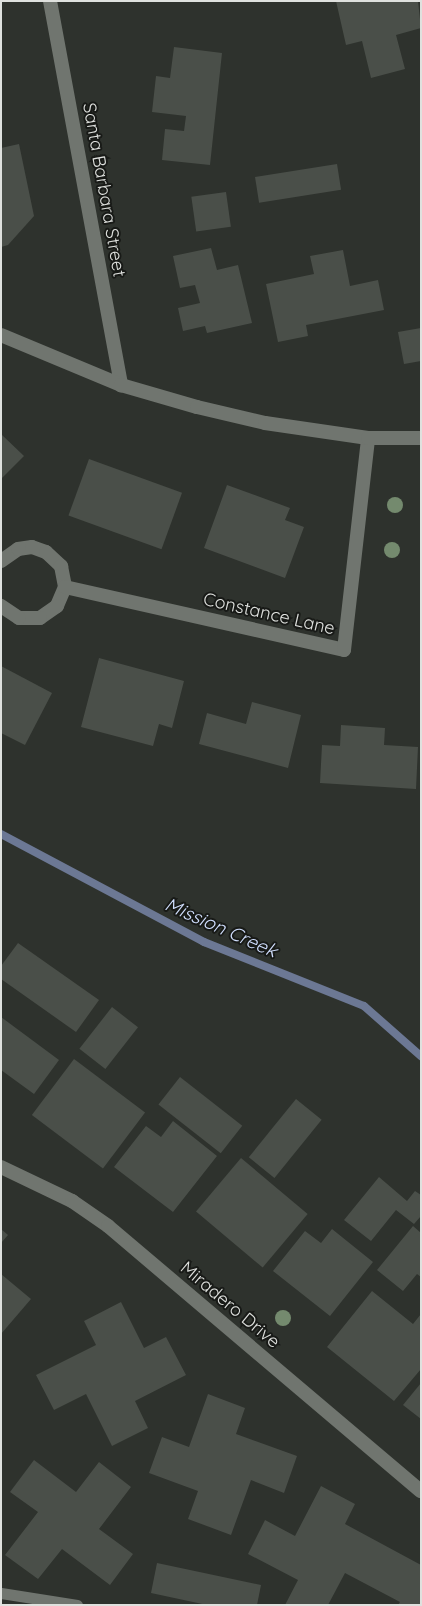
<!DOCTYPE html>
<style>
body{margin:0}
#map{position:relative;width:422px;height:1606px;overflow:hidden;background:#2e322d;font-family:Quicksand,sans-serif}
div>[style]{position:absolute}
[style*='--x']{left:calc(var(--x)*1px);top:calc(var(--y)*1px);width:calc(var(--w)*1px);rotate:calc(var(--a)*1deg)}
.stream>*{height:8px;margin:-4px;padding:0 4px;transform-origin:4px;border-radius:4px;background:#6c7894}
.building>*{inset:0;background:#4a4f49;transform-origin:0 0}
.service>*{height:11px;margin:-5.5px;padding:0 5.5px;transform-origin:5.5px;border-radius:5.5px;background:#70756f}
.minor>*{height:14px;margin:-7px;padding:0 7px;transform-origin:7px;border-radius:7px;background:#70756f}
.tertiary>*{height:14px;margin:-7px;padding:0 7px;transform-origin:7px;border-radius:7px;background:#70756f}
.trees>*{width:16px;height:16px;margin:-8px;border-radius:50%;background:#748a6e}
span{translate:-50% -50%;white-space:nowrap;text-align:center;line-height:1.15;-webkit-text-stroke:4px #181a17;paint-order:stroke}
.street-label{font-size:18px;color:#dfe1de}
.water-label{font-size:19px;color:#d1dffe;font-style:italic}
.frame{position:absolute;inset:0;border:2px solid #dfe1de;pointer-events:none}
</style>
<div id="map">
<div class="stream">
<div style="--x:1;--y:834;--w:230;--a:28"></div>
<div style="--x:204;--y:942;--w:172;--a:21.8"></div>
<div style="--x:364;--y:1006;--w:76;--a:41.3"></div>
</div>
<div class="building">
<div style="clip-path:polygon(336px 1px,418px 1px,421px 28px,396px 35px,405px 69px,371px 78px,362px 41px,346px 45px)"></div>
<div style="clip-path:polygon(174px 47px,222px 53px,210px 165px,162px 160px,165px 129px,184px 131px,186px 116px,152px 112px,156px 76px,170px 78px)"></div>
<div style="clip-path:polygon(19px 144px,34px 216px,8px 245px,1px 247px,1px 148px)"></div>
<div style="left:337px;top:164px;width:26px;height:83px;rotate:81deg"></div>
<div style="left:226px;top:192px;width:35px;height:35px;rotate:82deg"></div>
<div style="clip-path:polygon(211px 248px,217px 270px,238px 265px,252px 323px,207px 333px,205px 326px,183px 331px,178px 308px,200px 303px,195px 285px,180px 288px,173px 256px)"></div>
<div style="clip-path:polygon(343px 250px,350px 286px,378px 280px,384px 310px,306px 325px,308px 336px,278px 342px,266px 284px,314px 274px,310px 256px)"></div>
<div style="clip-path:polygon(421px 328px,421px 361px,404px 364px,398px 332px)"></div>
<div style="clip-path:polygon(1px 434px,24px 456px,1px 479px)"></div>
<div style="left:89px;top:459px;width:99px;height:60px;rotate:20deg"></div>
<div style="clip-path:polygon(227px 485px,290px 508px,285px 520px,304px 527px,285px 578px,204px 548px)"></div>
<div style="clip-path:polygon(99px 658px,184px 681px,172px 728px,159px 724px,153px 746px,81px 727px)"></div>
<div style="clip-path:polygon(1px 666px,52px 693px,25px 745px,1px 733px)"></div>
<div style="clip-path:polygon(252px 702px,301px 715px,288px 768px,199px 744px,207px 713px,246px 724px)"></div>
<div style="clip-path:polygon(341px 725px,385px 728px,384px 745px,418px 747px,416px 789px,320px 783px,322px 745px,340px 746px)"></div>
<div style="clip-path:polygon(18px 943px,99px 1000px,76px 1032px,1px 979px,1px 966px)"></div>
<div style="left:112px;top:1007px;width:33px;height:53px;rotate:38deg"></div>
<div style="clip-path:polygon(1px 1017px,59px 1060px,34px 1094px,1px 1070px)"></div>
<div style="left:74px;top:1059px;width:89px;height:70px;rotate:37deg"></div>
<div style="left:180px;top:1077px;width:79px;height:35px;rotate:38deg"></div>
<div style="left:296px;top:1099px;width:33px;height:75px;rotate:39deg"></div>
<div style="clip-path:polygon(173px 1121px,217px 1156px,173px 1212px,114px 1167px,146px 1126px,161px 1137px)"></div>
<div style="left:241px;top:1158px;width:87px;height:70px;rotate:40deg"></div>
<div style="clip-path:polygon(379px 1177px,407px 1201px,415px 1191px,421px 1195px,421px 1216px,414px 1224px,396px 1210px,371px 1241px,344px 1220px)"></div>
<div style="clip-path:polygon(413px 1226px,421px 1233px,421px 1277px,417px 1274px,403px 1291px,377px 1270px)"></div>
<div style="clip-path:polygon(1px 1229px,8px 1235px,1px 1243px)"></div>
<div style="clip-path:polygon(332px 1229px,373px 1262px,330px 1316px,273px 1271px,305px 1231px,321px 1243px)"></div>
<div style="clip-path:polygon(1px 1274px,31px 1299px,1px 1334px)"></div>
<div style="clip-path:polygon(372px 1291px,413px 1324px,421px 1314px,421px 1369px,394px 1401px,327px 1347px)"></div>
<div style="clip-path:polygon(121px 1302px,144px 1348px,166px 1337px,186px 1375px,135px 1401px,148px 1428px,112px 1446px,86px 1394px,54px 1410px,36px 1375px,96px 1345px,84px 1321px)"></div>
<div style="clip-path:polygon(421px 1383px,421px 1419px,403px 1405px)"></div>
<div style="clip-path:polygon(208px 1394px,245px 1408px,236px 1434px,297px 1456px,284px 1493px,251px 1480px,231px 1535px,188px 1519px,198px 1491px,149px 1473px,162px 1437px,189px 1447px)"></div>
<div style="clip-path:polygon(34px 1460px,76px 1492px,99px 1462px,131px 1487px,99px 1529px,133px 1554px,110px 1585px,62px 1549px,38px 1579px,5px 1555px,38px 1512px,10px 1492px)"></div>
<div style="clip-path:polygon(321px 1486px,355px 1504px,345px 1524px,421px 1565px,421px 1605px,398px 1605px,400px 1602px,345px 1573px,328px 1605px,285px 1605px,298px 1580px,248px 1554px,265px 1520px,295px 1536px)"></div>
<div style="clip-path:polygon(157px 1563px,261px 1585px,257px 1605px,207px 1605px,151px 1593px)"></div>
</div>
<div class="service">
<div style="--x:1;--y:1593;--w:77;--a:9"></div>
</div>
<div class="minor">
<div style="--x:50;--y:1;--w:391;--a:79.5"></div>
<div style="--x:1;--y:561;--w:21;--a:-35"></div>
<div style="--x:18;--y:549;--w:14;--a:-8"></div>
<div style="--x:32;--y:547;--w:15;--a:20"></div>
<div style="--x:46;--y:552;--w:21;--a:43"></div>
<div style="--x:61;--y:566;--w:21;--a:79"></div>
<div style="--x:65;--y:587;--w:21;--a:113"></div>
<div style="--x:57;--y:606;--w:21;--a:145"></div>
<div style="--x:40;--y:618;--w:21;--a:180"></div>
<div style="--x:19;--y:618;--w:22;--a:-146"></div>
<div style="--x:65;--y:587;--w:286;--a:12.7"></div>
<div style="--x:344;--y:650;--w:213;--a:-83.5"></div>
<div style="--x:1;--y:1167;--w:79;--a:25.6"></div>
<div style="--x:72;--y:1201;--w:44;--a:34.8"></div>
<div style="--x:108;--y:1226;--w:410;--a:40.3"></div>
</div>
<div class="tertiary">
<div style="--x:1;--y:335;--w:130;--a:22.6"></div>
<div style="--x:121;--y:385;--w:79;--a:16.1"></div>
<div style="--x:197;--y:407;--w:70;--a:13.2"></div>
<div style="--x:265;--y:423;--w:104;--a:8.3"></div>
<div style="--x:368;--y:438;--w:53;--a:0"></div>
</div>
<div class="trees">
<div style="left:395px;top:505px"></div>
<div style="left:392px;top:550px"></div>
<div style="left:283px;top:1318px"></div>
</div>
<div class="street-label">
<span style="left:104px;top:190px;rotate:80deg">Santa Barbara Street</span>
<span style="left:269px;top:614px;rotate:13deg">Constance Lane</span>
<span style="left:230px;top:1305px;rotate:40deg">Miradero Drive</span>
</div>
<div class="water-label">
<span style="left:221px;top:928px;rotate:24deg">Mission Creek</span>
</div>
<div class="frame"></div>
</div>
